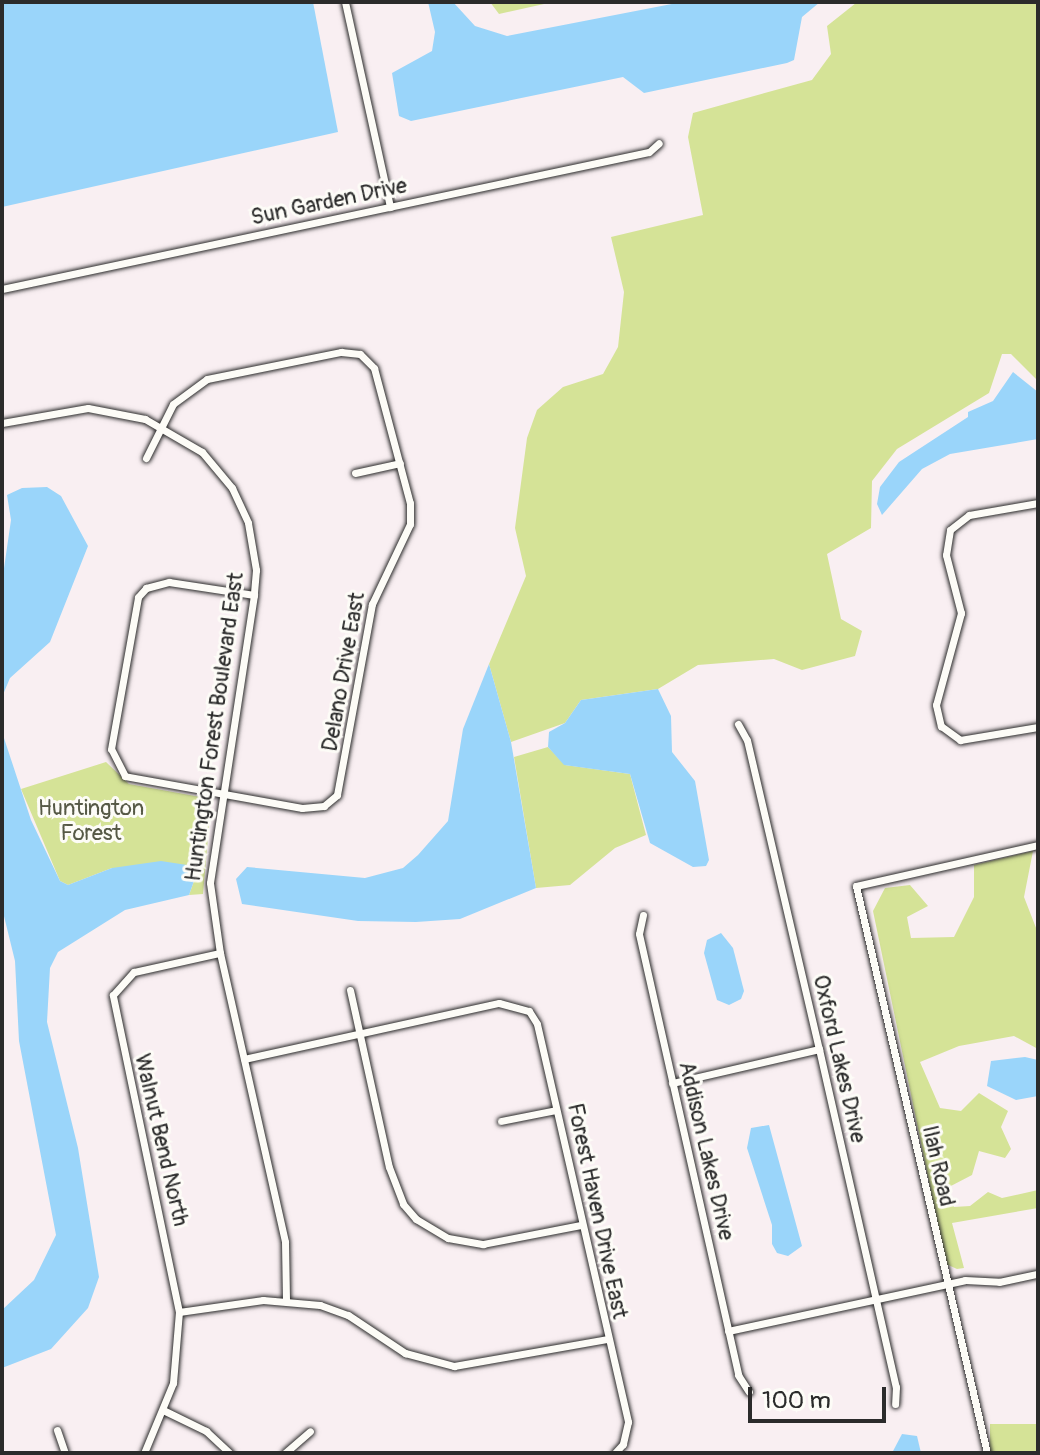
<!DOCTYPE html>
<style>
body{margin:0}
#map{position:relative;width:1040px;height:1455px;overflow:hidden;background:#f9eff2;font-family:Pangolin,sans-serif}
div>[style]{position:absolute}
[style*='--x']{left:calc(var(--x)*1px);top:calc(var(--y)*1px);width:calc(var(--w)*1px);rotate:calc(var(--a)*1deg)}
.green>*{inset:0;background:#d5e397;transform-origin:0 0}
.water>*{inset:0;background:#9ad5fa}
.roads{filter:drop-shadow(0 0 2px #2b2b2b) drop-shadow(0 0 2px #2b2b2b)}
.minor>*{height:7px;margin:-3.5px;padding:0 3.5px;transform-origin:3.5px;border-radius:3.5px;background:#fdfcf7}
span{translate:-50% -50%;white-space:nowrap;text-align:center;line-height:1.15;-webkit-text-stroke:6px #fdfcf7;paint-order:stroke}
.street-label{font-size:22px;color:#2b2b2b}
.park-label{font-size:22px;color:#565946}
.frame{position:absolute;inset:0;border:4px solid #2b2b2b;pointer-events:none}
.scale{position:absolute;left:748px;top:1387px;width:138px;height:36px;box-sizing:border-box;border:4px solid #2b2b2b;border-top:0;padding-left:10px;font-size:24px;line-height:28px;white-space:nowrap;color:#2b2b2b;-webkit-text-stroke:6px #fdfcf7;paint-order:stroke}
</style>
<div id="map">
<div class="green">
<div style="clip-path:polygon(490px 2px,553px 2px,499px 14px)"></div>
<div style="clip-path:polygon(1038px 2px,1038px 381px,1011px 354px,1002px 354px,989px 393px,897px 449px,872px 481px,871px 528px,827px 554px,841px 619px,862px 631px,855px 656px,802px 670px,774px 659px,698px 665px,658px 689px,581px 700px,565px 723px,511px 742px,489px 664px,526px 576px,515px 528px,527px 438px,537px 410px,563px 387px,603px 374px,618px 347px,624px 292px,611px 237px,703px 215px,688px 137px,693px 113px,812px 80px,831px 54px,827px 26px,856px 3px)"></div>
<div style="clip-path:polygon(548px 747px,565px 765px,630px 774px,646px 835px,615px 848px,570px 885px,536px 888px,514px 757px)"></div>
<div style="clip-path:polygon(106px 762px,129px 784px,206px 798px,211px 804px,203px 894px,189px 895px,194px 881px,112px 868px,68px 885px,60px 881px,21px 789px)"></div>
<div style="clip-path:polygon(1033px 851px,1024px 897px,1038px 933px,1038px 1049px,1014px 1036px,959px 1046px,920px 1062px,940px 1108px,961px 1111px,979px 1093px,1008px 1111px,1001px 1127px,1011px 1149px,1005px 1158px,979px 1151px,972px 1175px,947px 1188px,954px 1207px,970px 1206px,988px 1192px,1002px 1198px,1038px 1190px,1038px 1208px,952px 1223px,964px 1268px,957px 1269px,946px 1264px,873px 911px,885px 888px,910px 885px,928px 906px,907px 917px,911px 938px,954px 937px,974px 897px,974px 865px)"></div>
<div style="left:990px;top:1424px;width:48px;height:29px"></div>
</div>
<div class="water">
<div style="clip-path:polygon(2px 2px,313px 2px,338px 132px,2px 207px)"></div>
<div style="clip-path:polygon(428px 2px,453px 2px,475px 26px,507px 36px,682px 2px,820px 2px,802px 17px,794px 60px,787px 63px,644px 93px,623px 77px,411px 121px,399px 116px,392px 73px,432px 51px,435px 32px)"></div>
<div style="clip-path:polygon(1013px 372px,1038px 392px,1038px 439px,950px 454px,922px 469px,882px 515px,877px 504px,880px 487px,899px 462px,968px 417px,968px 412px,993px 401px)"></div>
<div style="clip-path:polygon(47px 487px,61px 496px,88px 546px,50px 642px,10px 678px,2px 697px,2px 582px,11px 520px,7px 495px,22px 488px)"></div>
<div style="clip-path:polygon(489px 664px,511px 742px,536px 888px,460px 919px,416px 922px,358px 921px,242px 904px,236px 879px,247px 867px,365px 878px,403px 868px,418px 855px,448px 821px,463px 729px)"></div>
<div style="clip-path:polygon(658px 689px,671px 716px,672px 752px,695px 781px,709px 860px,706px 866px,693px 867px,650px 843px,630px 774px,564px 765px,548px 747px,549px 732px,565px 723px,581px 700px)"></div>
<div style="clip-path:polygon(2px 732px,31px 820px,60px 881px,68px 885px,112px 868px,161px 861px,187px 865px,194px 881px,189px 895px,125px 910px,58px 952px,50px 968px,47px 1022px,78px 1148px,99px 1277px,88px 1308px,51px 1349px,2px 1368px,2px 1310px,34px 1280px,56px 1235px,19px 1041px,15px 961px,2px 908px)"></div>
<div style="clip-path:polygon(721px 933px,733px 948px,744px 991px,741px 999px,729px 1005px,717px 1000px,704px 953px,707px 940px)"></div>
<div style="clip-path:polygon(1025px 1057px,1038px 1060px,1038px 1096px,1016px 1100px,987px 1086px,991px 1061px)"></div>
<div style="clip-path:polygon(769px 1125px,802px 1246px,788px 1256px,777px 1253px,772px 1244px,772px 1225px,747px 1148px,751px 1128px)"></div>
<div style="clip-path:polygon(902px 1434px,917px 1436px,921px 1453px,892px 1453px)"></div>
</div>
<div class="roads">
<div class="minor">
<div style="--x:345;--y:2;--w:210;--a:77.6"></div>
<div style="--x:2;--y:289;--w:661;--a:-11.96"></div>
<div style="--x:649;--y:152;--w:13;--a:-42"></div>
<div style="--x:2;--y:423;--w:87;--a:-9.9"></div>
<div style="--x:88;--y:408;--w:58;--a:10.9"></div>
<div style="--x:145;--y:419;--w:66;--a:30.1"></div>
<div style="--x:202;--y:452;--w:47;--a:50.2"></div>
<div style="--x:232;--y:488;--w:38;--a:65"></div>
<div style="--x:248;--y:523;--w:48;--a:80.3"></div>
<div style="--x:256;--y:570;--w:25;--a:95"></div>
<div style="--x:254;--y:595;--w:291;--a:98.7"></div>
<div style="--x:210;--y:883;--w:71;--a:81.9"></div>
<div style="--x:220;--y:953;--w:296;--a:77.3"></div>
<div style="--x:285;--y:1242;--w:59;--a:89"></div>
<div style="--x:146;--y:458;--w:60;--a:-63.4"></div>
<div style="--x:173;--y:404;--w:42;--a:-36.3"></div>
<div style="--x:207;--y:379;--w:137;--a:-11.4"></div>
<div style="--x:341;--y:352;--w:19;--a:6"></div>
<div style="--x:360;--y:354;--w:20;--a:45"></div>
<div style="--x:374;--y:368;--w:140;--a:75.1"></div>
<div style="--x:410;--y:503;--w:21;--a:90"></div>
<div style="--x:410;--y:524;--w:89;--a:115.4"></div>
<div style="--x:372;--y:604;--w:194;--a:100.4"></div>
<div style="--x:337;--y:795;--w:17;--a:140"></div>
<div style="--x:324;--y:806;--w:22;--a:175"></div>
<div style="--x:302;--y:808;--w:180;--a:-169.8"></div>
<div style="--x:125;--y:776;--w:30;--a:-117"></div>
<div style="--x:111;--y:749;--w:154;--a:-79.9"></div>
<div style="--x:138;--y:597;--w:12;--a:-48"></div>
<div style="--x:146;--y:588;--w:24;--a:-15"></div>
<div style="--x:169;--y:582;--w:86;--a:8.7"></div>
<div style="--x:355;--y:473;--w:46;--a:-12.5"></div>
<div style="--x:1038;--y:503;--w:70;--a:170.1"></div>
<div style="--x:969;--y:515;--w:24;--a:142"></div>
<div style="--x:950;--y:530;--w:25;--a:99"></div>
<div style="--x:946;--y:555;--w:60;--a:75.5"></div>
<div style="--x:961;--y:613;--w:95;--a:105.2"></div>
<div style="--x:936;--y:705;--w:22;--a:77"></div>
<div style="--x:941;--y:726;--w:24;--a:36"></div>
<div style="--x:960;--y:740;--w:79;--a:-9.5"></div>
<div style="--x:738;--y:724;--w:18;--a:61"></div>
<div style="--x:747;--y:740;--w:317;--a:76.9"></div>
<div style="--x:819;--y:1049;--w:347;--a:77.2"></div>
<div style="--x:896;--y:1387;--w:17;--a:93"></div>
<div style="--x:643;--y:915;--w:19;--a:102"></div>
<div style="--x:639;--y:934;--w:452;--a:77.3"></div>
<div style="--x:738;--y:1375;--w:20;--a:57"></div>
<div style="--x:350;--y:990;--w:181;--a:77.6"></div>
<div style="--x:389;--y:1167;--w:40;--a:69"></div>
<div style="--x:403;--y:1204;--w:20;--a:49"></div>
<div style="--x:416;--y:1219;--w:37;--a:31"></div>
<div style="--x:448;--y:1238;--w:36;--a:10"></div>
<div style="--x:483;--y:1244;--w:100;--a:-11"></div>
<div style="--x:244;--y:1059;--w:261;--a:-12.4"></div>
<div style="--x:499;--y:1003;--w:31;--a:15"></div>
<div style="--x:529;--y:1011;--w:15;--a:58"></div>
<div style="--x:537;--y:1024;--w:408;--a:77.1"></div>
<div style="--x:628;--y:1422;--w:23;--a:103"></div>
<div style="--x:623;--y:1444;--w:12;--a:132"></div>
<div style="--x:672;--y:1083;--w:151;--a:-13"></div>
<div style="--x:501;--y:1121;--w:56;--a:-11.3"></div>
<div style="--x:179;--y:1312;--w:85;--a:-8.1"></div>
<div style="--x:263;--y:1300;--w:57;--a:5"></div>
<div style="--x:320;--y:1305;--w:30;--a:20"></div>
<div style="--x:348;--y:1315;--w:69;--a:33.7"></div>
<div style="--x:405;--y:1353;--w:51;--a:14.9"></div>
<div style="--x:454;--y:1366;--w:155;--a:-10"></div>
<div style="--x:728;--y:1331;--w:242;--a:-12.1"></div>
<div style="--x:965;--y:1280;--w:34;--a:3"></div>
<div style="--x:999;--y:1282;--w:40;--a:-12"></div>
<div style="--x:165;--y:1411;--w:46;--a:26"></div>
<div style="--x:206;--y:1431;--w:33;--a:43"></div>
<div style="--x:57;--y:1430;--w:24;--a:71"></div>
<div style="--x:144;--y:1453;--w:76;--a:-67.5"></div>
<div style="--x:173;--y:1383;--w:71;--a:-85.2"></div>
<div style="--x:179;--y:1312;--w:324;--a:-101.8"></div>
<div style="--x:113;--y:995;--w:31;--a:-48"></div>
<div style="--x:134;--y:972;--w:88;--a:-12.5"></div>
<div style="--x:285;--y:1453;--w:33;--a:-41"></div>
<div style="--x:987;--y:1453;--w:582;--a:-103.01"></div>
<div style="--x:856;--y:886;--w:187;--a:-12.7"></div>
</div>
</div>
<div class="street-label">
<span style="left:329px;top:202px;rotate:-12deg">Sun Garden Drive</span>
<span style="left:344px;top:672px;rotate:-80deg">Delano Drive East</span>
<span style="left:215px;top:727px;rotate:-82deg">Huntington Forest Boulevard East</span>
<span style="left:839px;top:1059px;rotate:77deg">Oxford Lakes Drive</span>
<span style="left:161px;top:1140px;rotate:77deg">Walnut Bend North</span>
<span style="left:706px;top:1151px;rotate:77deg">Addison Lakes Drive</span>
<span style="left:938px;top:1166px;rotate:77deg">Ilah Road</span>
<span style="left:597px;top:1211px;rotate:78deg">Forest Haven Drive East</span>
</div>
<div class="park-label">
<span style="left:91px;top:821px">Huntington<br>Forest</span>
</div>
<div class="frame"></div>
<div class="scale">100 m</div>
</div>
